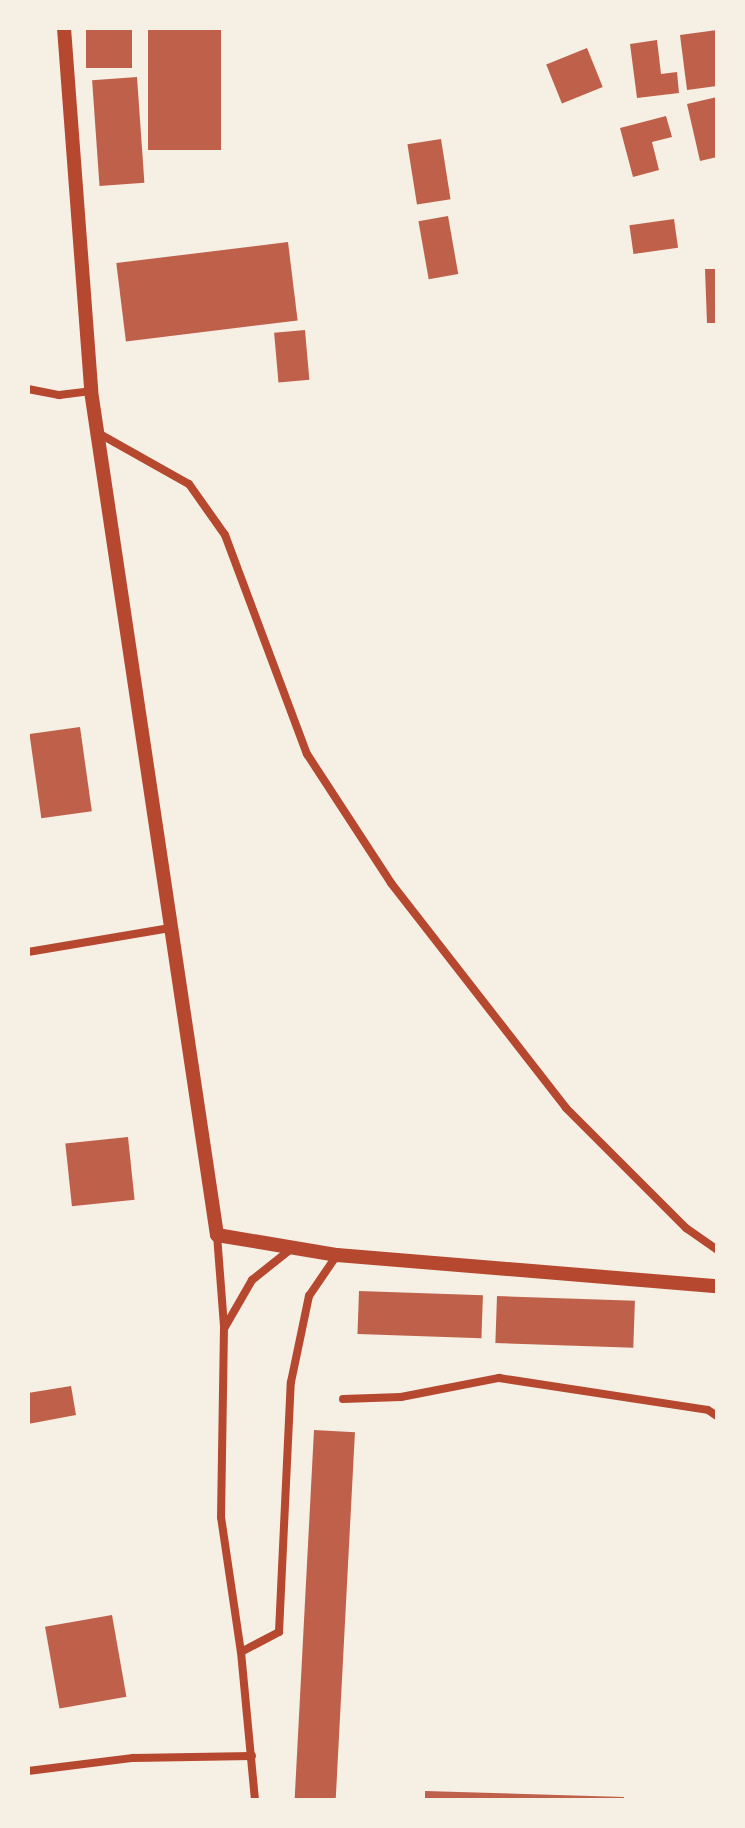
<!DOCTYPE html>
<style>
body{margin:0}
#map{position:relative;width:745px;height:1828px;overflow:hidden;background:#f6efe4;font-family:Commissioner,sans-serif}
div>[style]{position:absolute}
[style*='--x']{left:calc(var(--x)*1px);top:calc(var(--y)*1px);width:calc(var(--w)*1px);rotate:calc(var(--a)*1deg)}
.building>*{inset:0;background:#bf614a;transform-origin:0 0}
.minor>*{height:8px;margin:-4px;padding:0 4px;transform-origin:4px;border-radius:4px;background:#b5482f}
.tertiary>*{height:14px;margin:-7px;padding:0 7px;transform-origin:7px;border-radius:7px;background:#b5482f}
span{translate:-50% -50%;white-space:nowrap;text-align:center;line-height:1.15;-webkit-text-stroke:8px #f6efe4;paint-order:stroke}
.frame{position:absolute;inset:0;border:30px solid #f6efe4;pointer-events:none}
</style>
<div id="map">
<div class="building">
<div style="left:86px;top:28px;width:46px;height:40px"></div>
<div style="left:148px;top:28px;width:73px;height:122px"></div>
<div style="clip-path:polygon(717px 30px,717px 86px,687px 90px,680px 35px)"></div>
<div style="clip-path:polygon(657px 40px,661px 74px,677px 72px,679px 93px,637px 98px,630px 44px)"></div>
<div style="left:587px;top:48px;width:42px;height:44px;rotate:68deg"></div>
<div style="left:137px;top:77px;width:106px;height:45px;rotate:86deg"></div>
<div style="clip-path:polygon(717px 97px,717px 157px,700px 161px,687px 104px)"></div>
<div style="clip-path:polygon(666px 116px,672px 137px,652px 142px,659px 170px,633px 177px,620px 128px)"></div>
<div style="left:441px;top:139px;width:61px;height:34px;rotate:81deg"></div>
<div style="left:448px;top:216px;width:59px;height:30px;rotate:80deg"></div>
<div style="left:674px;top:219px;width:29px;height:45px;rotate:82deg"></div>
<div style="left:288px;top:242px;width:79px;height:173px;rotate:83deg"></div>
<div style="clip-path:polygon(705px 269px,717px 269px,717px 323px,707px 323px)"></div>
<div style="left:305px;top:330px;width:50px;height:31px;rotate:85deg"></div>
<div style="left:80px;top:727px;width:85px;height:51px;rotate:82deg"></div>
<div style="left:128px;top:1137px;width:63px;height:63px;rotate:84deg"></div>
<div style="left:359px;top:1291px;width:124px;height:43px;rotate:2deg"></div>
<div style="left:497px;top:1296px;width:138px;height:47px;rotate:2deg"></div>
<div style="clip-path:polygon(71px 1386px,76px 1415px,28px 1424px,28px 1393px)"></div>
<div style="left:314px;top:1430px;width:41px;height:371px;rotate:3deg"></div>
<div style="left:112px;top:1615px;width:83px;height:68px;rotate:80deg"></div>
<div style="clip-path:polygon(425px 1791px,624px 1797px,624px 1800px,425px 1800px)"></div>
</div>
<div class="minor">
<div style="--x:28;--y:389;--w:32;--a:11"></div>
<div style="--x:59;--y:395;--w:32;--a:-7"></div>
<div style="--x:98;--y:433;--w:104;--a:29.3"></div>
<div style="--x:189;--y:484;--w:62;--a:54.8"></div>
<div style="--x:225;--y:535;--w:234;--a:69.5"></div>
<div style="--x:307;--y:754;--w:154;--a:56.9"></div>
<div style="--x:391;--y:883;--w:285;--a:52.1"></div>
<div style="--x:566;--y:1108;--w:170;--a:45"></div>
<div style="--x:686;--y:1228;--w:38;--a:35"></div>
<div style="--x:28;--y:952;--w:144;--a:-9.6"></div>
<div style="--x:217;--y:1235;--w:92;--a:85.6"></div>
<div style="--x:224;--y:1327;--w:190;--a:90.9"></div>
<div style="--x:221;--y:1517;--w:136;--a:81.6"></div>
<div style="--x:241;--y:1652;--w:149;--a:84.6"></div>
<div style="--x:225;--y:1327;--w:54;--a:-60.1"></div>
<div style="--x:252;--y:1280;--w:50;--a:-38.5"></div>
<div style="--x:343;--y:1399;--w:58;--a:-2"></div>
<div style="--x:401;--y:1397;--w:100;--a:-11"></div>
<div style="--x:499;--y:1378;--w:211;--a:8.7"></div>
<div style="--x:708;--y:1410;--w:11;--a:34"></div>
<div style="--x:241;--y:1652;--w:43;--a:-27.8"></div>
<div style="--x:279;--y:1632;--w:250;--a:-87.3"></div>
<div style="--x:291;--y:1382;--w:88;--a:-78.2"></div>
<div style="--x:309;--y:1296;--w:50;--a:-55.7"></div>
<div style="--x:28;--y:1771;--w:106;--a:-7.1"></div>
<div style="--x:133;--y:1758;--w:119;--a:-1"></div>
</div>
<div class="tertiary">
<div style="--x:64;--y:28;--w:364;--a:85.7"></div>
<div style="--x:91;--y:391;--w:853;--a:81.51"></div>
<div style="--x:217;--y:1235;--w:122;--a:9.5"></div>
<div style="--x:337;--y:1255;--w:381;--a:4.7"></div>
</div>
<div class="frame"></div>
</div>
